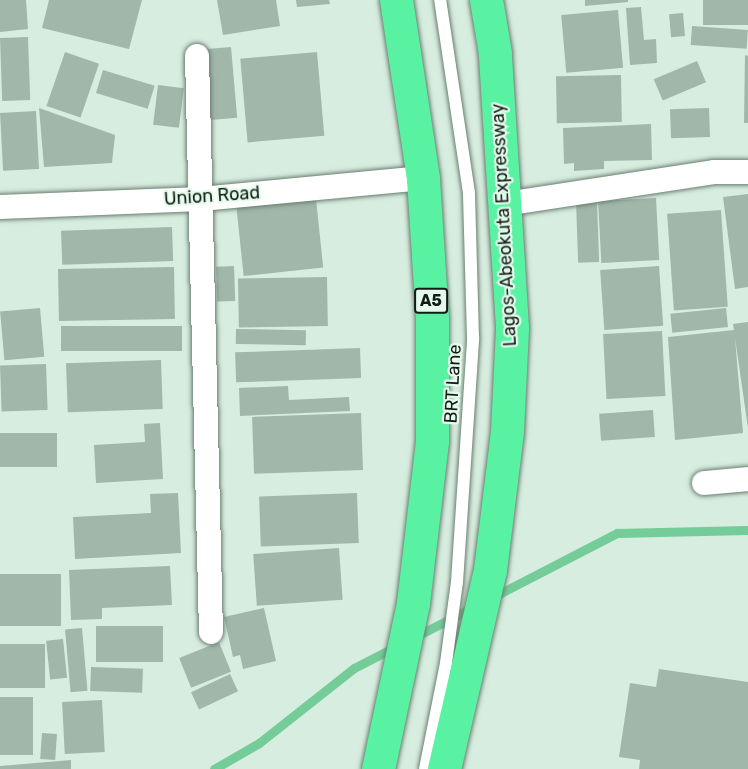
<!DOCTYPE html>
<style>
body{margin:0}
#map{position:relative;width:748px;height:769px;overflow:hidden;background:#d7eddf;font-family:Rubik,sans-serif}
div>[style]{position:absolute}
[style*='--x']{left:calc(var(--x)*1px);top:calc(var(--y)*1px);width:calc(var(--w)*1px);rotate:calc(var(--a)*1deg)}
.stream>*{height:9px;margin:-4.5px;padding:0 4.5px;transform-origin:4.5px;border-radius:4.5px;background:#74cc99}
.building>*{inset:0;background:#a1b7a9;transform-origin:0 0}
.roads{filter:drop-shadow(0 0 2px #6a7e71) drop-shadow(0 0 2px #6a7e71)}
.lane>*{height:12px;margin:-6px;padding:0 6px;transform-origin:6px;border-radius:6px;background:#fff}
.street>*{height:24px;margin:-12px;padding:0 12px;transform-origin:12px;border-radius:12px;background:#fff}
.highway>*{height:33px;margin:-16.5px;padding:0 16.5px;transform-origin:16.5px;border-radius:16.5px;background:#59f2a2}
span{translate:-50% -50%;white-space:nowrap;text-align:center;line-height:1.15;-webkit-text-stroke:4.5px #e4fbec;paint-order:stroke}
.shield-label span{padding:2px 4px;background:#e4fbec;border:2px solid;border-radius:4px;-webkit-text-stroke-width:0}
.shield-label{font-size:16px;color:#131b16;font-weight:700}
.street-label{font-size:18px;color:#131b16}
</style>
<div id="map">
<div class="stream">
<div style="--x:493;--y:597;--w:140;--a:-27.3"></div>
<div style="--x:617;--y:533;--w:131;--a:-1.3"></div>
<div style="--x:413;--y:638;--w:68;--a:-27.3"></div>
<div style="--x:214;--y:769;--w:52;--a:-30"></div>
<div style="--x:259;--y:743;--w:121;--a:-38.3"></div>
<div style="--x:354;--y:668;--w:46;--a:-27.1"></div>
</div>
<div class="building">
<div style="clip-path:polygon(0 0,26px 0,28px 29px,0 32px)"></div>
<div style="clip-path:polygon(49px 0,142px 0,129px 49px,42px 28px)"></div>
<div style="clip-path:polygon(217px 0,276px 0,280px 26px,223px 35px)"></div>
<div style="clip-path:polygon(296px 0,329px 0,330px 4px,297px 7px)"></div>
<div style="clip-path:polygon(585px 0,628px 0,628px 2px,585px 6px)"></div>
<div style="left:703px;top:0;width:45px;height:25px"></div>
<div style="clip-path:polygon(641px 7px,644px 40px,656px 39px,657px 63px,630px 65px,626px 8px)"></div>
<div style="left:618px;top:10px;width:58px;height:57px;rotate:85deg"></div>
<div style="left:683px;top:13px;width:23px;height:14px;rotate:85deg"></div>
<div style="left:692px;top:26px;width:56px;height:19px;rotate:4deg"></div>
<div style="left:28px;top:37px;width:63px;height:28px;rotate:88deg"></div>
<div style="left:231px;top:47px;width:71px;height:27px;rotate:85deg"></div>
<div style="left:65px;top:52px;width:36px;height:57px;rotate:19deg"></div>
<div style="left:317px;top:52px;width:84px;height:77px;rotate:85deg"></div>
<div style="clip-path:polygon(745px 55px,748px 56px,748px 123px,744px 123px)"></div>
<div style="left:697px;top:61px;width:23px;height:47px;rotate:67deg"></div>
<div style="left:103px;top:70px;width:54px;height:24px;rotate:17deg"></div>
<div style="left:621px;top:75px;width:47px;height:65px;rotate:89deg"></div>
<div style="left:158px;top:85px;width:26px;height:40px;rotate:7deg"></div>
<div style="clip-path:polygon(39px 108px,115px 135px,112px 163px,44px 167px)"></div>
<div style="left:709px;top:108px;width:29px;height:39px;rotate:88deg"></div>
<div style="left:36px;top:111px;width:58px;height:36px;rotate:87deg"></div>
<div style="clip-path:polygon(651px 124px,652px 160px,604px 161px,604px 169px,574px 171px,574px 163px,564px 164px,563px 128px)"></div>
<div style="clip-path:polygon(748px 194px,748px 287px,735px 289px,723px 197px)"></div>
<div style="left:656px;top:198px;width:62px;height:58px;rotate:87deg"></div>
<div style="left:316px;top:199px;width:69px;height:80px;rotate:84deg"></div>
<div style="left:597px;top:201px;width:61px;height:21px;rotate:88deg"></div>
<div style="left:721px;top:210px;width:97px;height:54px;rotate:86deg"></div>
<div style="left:172px;top:227px;width:34px;height:111px;rotate:88deg"></div>
<div style="left:234px;top:266px;width:35px;height:18px;rotate:88deg"></div>
<div style="left:659px;top:266px;width:60px;height:59px;rotate:86deg"></div>
<div style="left:174px;top:267px;width:52px;height:116px;rotate:89deg"></div>
<div style="left:327px;top:277px;width:49px;height:89px;rotate:89deg"></div>
<div style="left:40px;top:308px;width:49px;height:40px;rotate:85deg"></div>
<div style="left:726px;top:308px;width:19px;height:56px;rotate:84deg"></div>
<div style="clip-path:polygon(748px 322px,748px 428px,735px 338px,743px 433px,675px 440px,668px 337px,734px 330px,733px 324px)"></div>
<div style="left:182px;top:326px;width:25px;height:121px;rotate:90deg"></div>
<div style="left:236px;top:329px;width:70px;height:15px;rotate:1deg"></div>
<div style="left:662px;top:331px;width:65px;height:59px;rotate:87deg"></div>
<div style="left:360px;top:348px;width:30px;height:125px;rotate:88deg"></div>
<div style="left:161px;top:360px;width:49px;height:95px;rotate:88deg"></div>
<div style="left:46px;top:364px;width:46px;height:46px;rotate:88deg"></div>
<div style="clip-path:polygon(288px 386px,289px 400px,349px 397px,350px 411px,240px 416px,239px 388px)"></div>
<div style="left:653px;top:410px;width:27px;height:54px;rotate:86deg"></div>
<div style="left:361px;top:413px;width:57px;height:109px;rotate:88deg"></div>
<div style="clip-path:polygon(160px 423px,163px 479px,96px 483px,94px 445px,145px 442px,144px 424px)"></div>
<div style="left:57px;top:433px;width:34px;height:57px;rotate:90deg"></div>
<div style="clip-path:polygon(178px 493px,181px 553px,75px 559px,73px 517px,151px 513px,150px 494px)"></div>
<div style="left:357px;top:493px;width:50px;height:98px;rotate:88deg"></div>
<div style="left:339px;top:548px;width:52px;height:86px;rotate:86deg"></div>
<div style="clip-path:polygon(170px 566px,172px 605px,102px 608px,102px 619px,71px 620px,69px 570px)"></div>
<div style="left:0;top:574px;width:61px;height:52px"></div>
<div style="clip-path:polygon(264px 608px,276px 661px,243px 669px,240px 655px,233px 657px,224px 617px)"></div>
<div style="left:163px;top:626px;width:36px;height:67px;rotate:90deg"></div>
<div style="left:82px;top:628px;width:63px;height:17px;rotate:85deg"></div>
<div style="left:63px;top:639px;width:39px;height:17px;rotate:84deg"></div>
<div style="left:219px;top:642px;width:32px;height:43px;rotate:68deg"></div>
<div style="left:0;top:644px;width:45px;height:44px"></div>
<div style="left:91px;top:667px;width:52px;height:24px;rotate:2deg"></div>
<div style="clip-path:polygon(659px 669px,748px 682px,748px 769px,639px 769px,640px 760px,619px 757px,630px 683px,656px 687px)"></div>
<div style="left:230px;top:674px;width:19px;height:43px;rotate:65deg"></div>
<div style="left:0;top:697px;width:33px;height:58px"></div>
<div style="left:102px;top:700px;width:52px;height:40px;rotate:87deg"></div>
<div style="left:42px;top:733px;width:15px;height:26px;rotate:4deg"></div>
<div style="clip-path:polygon(71px 760px,71px 769px,0 769px,0 766px)"></div>
</div>
<div class="roads">
<div class="lane">
<div style="--x:425;--y:769;--w:108;--a:-78.8"></div>
<div style="--x:446;--y:663;--w:82;--a:-82.3"></div>
<div style="--x:457;--y:582;--w:245;--a:-86.2"></div>
<div style="--x:473;--y:338;--w:145;--a:-91.6"></div>
<div style="--x:469;--y:193;--w:195;--a:-98.5"></div>
</div>
<div class="street">
<div style="--x:197;--y:56;--w:576;--a:88.61"></div>
<div style="--x:505;--y:204;--w:211;--a:-8.7"></div>
<div style="--x:714;--y:172;--w:34;--a:0"></div>
<div style="--x:0;--y:207;--w:201;--a:-2.3"></div>
<div style="--x:201;--y:199;--w:223;--a:-5.4"></div>
<div style="--x:704;--y:483;--w:44;--a:-5.2"></div>
</div>
<div class="highway">
<div style="--x:378;--y:769;--w:170;--a:-78.1"></div>
<div style="--x:413;--y:603;--w:163;--a:-83.3"></div>
<div style="--x:432;--y:441;--w:123;--a:-90"></div>
<div style="--x:432;--y:318;--w:140;--a:-93.7"></div>
<div style="--x:423;--y:178;--w:180;--a:-98.6"></div>
<div style="--x:444;--y:769;--w:204;--a:-77"></div>
<div style="--x:490;--y:570;--w:140;--a:-83"></div>
<div style="--x:507;--y:431;--w:104;--a:-87.2"></div>
<div style="--x:512;--y:327;--w:275;--a:-93.6"></div>
<div style="--x:495;--y:53;--w:54;--a:-99.6"></div>
</div>
</div>
<div class="shield-label">
<span style="left:431px;top:301px">A5</span>
</div>
<div class="street-label">
<span style="left:212px;top:196px;rotate:-4deg">Union Road</span>
<span style="left:504px;top:225px;rotate:-93deg">Lagos-Abeokuta Expressway</span>
<span style="left:453px;top:384px;rotate:-87deg">BRT Lane</span>
</div>
</div>
